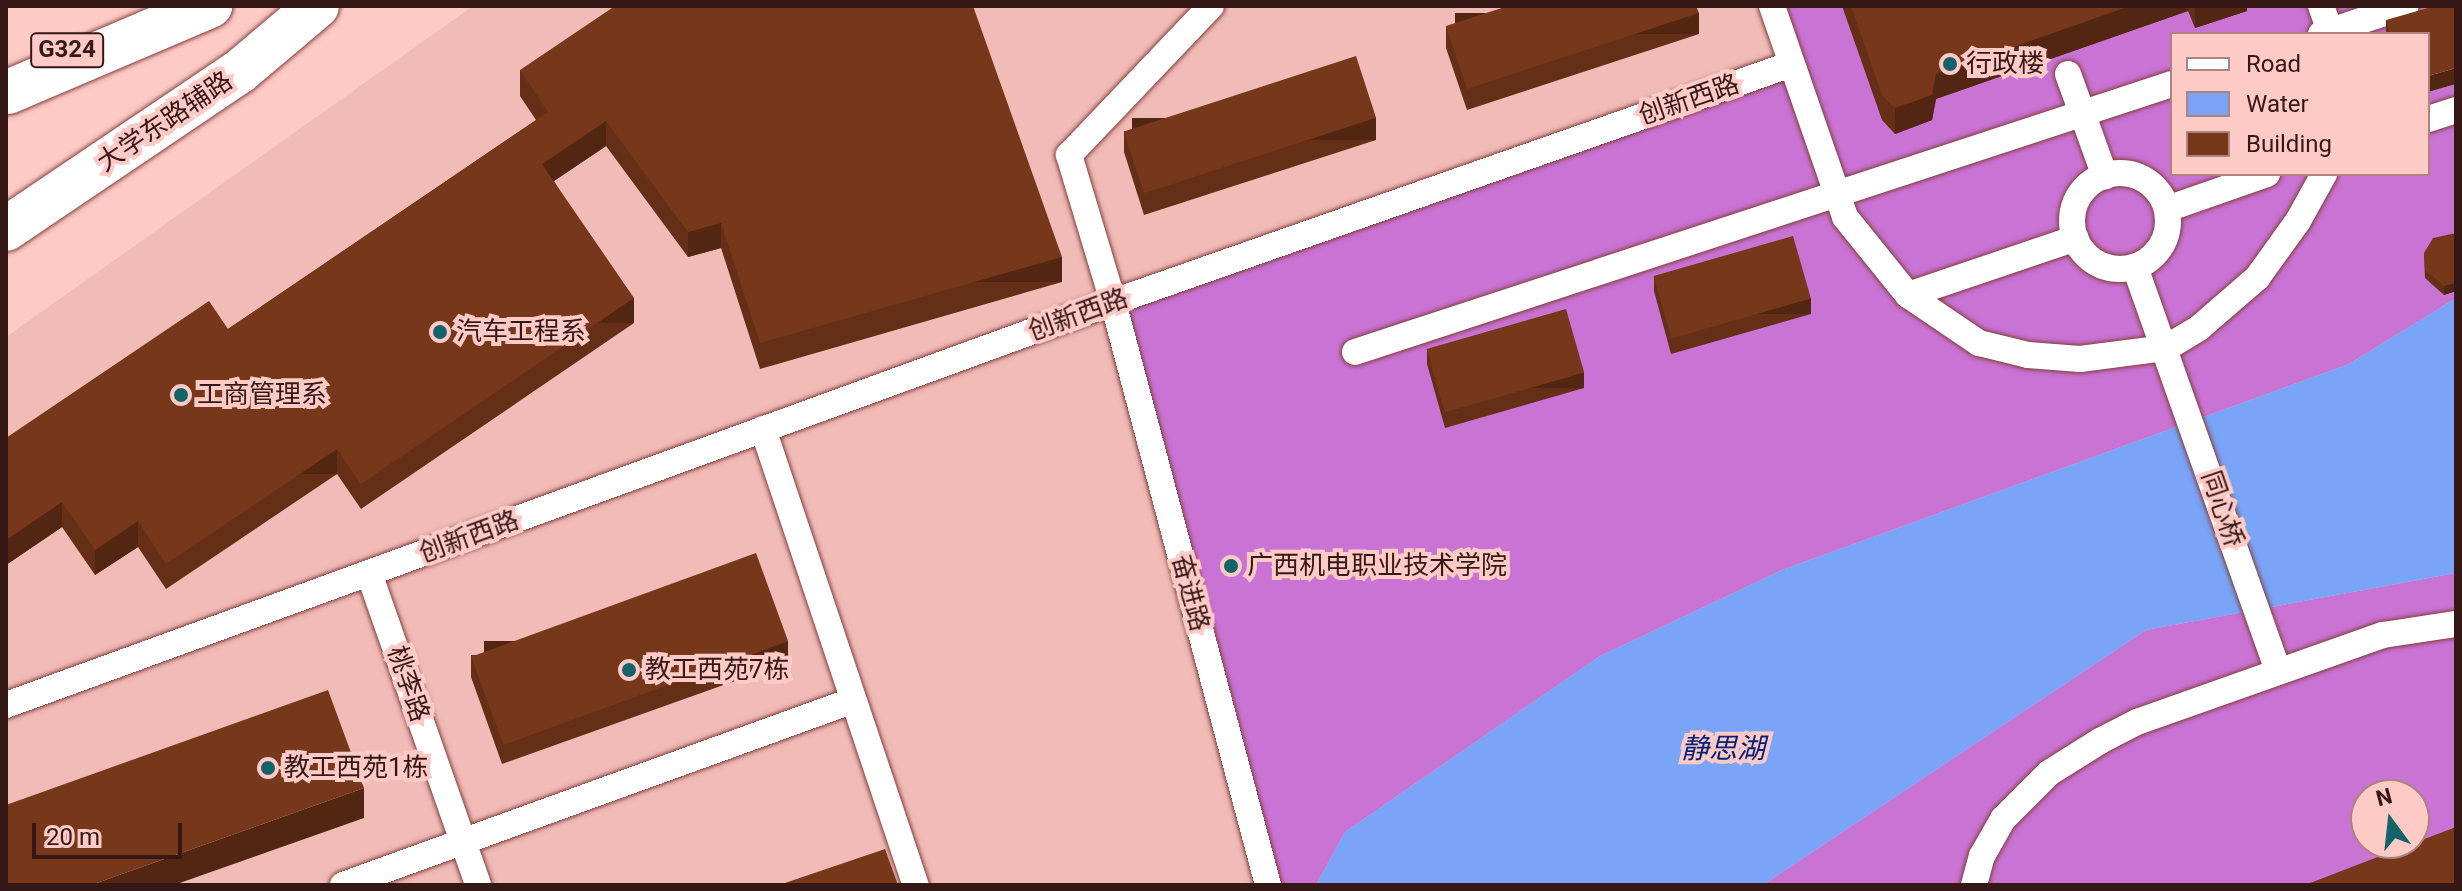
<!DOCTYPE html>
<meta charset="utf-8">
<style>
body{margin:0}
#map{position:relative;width:2462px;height:891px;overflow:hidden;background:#fdcac6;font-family:Roboto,"Noto Sans SC",sans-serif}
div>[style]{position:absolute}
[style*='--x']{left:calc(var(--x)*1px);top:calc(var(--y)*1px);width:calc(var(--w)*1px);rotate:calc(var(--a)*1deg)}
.built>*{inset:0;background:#f1bbb7}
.forest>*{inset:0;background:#c973d4}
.water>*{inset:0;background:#79a4f7}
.roads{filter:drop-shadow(0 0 2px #843e3c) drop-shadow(0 0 2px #843e3c)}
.lane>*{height:26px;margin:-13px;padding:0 13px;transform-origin:13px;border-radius:13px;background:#fff}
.lane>.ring{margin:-13px;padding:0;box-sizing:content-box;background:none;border:26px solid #fff;border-radius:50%}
.secondary>*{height:44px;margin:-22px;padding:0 22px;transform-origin:22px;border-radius:22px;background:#fff}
.primary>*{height:44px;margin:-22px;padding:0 22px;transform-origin:22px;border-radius:22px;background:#fff}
.wall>*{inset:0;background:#652f17}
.shaded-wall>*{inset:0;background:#532613;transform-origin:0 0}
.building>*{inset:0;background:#76371b;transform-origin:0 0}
.dots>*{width:22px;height:22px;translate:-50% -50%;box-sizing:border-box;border:4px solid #fdcac6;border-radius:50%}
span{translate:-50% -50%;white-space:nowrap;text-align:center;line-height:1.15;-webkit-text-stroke:8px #fdcac6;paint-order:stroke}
.shield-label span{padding:2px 6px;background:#fdcac6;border:2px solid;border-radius:6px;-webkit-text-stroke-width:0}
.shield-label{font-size:24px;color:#351716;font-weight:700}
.poi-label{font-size:26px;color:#351716}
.left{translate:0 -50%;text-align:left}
.street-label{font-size:26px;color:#351716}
.water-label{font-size:28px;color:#00217a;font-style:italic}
.frame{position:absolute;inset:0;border:8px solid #351716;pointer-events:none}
.legend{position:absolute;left:2170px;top:32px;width:260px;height:144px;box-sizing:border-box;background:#fdcac6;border:2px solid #ad8280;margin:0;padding:10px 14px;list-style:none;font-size:24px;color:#351716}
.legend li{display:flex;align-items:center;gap:16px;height:40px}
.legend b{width:40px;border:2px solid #ad8280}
.north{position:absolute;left:2350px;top:779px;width:80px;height:80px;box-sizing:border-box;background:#fdcac6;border:2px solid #ad8280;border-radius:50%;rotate:345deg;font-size:22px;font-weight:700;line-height:32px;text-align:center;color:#351716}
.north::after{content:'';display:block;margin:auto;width:28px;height:36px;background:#146369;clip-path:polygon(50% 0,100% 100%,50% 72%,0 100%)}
.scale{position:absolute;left:32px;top:823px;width:150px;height:36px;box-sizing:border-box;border:4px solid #351716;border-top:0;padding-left:10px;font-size:24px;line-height:28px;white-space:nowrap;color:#351716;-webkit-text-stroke:6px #fdcac6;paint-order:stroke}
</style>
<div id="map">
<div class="built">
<div style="clip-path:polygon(evenodd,473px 6px,2456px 6px,2456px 885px,6px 885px,6px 337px,473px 6px,2172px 34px,2428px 34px,2428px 174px,2172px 174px,2172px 34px,473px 6px,2366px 795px,2414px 795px,2414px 843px,2366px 843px,2366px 795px)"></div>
</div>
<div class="forest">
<div style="clip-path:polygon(1772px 6px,1842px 6px,1936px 99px,2188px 11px,2196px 28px,2243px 6px,2456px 6px,2392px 34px,2172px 34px,2172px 174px,2428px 174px,2428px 92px,2456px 84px,2456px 298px,2349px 364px,1782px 570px,1600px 656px,1345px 832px,1316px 885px,1268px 885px,1113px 302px,1789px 65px)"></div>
<div style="clip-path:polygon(evenodd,2456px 573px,2456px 837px,2329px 885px,1763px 885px,2146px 630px,2456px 573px,2366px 795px,2414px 795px,2414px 843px,2366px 843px,2366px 795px)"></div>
</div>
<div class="water">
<div style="clip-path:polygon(2456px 298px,2456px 573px,2146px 630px,1763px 885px,1316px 885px,1345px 832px,1600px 656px,1782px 570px,2349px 364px)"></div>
</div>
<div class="roads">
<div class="lane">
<div style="--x:1211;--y:6;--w:206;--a:133.6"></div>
<div style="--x:1069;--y:155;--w:153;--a:73.3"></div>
<div style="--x:1113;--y:302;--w:603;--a:75.11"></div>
<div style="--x:1772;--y:6;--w:223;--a:70.9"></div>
<div style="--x:1845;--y:217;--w:100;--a:51.1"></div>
<div style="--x:1908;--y:295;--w:86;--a:34.1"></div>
<div style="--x:1979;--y:343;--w:50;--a:13.8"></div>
<div style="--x:2028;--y:355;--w:52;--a:4.4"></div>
<div style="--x:2080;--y:359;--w:87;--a:-7.3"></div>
<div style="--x:2166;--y:348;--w:39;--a:-31"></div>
<div style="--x:2199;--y:328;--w:77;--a:-40.8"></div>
<div style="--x:2257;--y:278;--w:70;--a:-54.3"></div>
<div style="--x:2298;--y:221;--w:54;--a:-61"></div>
<div style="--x:2321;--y:6;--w:30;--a:70"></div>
<div style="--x:2321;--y:34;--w:89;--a:-18.2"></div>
<div style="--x:2068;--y:74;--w:109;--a:70.1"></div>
<div style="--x:2428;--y:119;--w:29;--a:-18"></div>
<div class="ring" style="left:2072px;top:173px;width:70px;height:70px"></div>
<div style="--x:2167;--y:209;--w:106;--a:-19.3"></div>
<div style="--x:2135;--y:267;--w:428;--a:70.5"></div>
<div style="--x:1908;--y:295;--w:177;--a:-18.7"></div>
<div style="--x:1355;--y:352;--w:860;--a:-18.16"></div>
<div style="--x:763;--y:429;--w:481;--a:71.5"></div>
<div style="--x:369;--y:573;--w:330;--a:70.7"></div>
<div style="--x:6;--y:705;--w:1178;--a:-20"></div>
<div style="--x:1113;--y:302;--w:716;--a:-19.32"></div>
<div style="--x:343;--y:885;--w:543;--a:-19.9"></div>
<div style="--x:1974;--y:885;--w:30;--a:-75"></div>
<div style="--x:1982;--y:856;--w:43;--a:-60.4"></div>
<div style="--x:2003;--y:819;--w:65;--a:-45"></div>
<div style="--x:2049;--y:773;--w:60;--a:-32.1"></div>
<div style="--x:2100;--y:741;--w:42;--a:-27.2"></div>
<div style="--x:2137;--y:722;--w:261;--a:-19.5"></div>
<div style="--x:2383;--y:635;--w:74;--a:-8.6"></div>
</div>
<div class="secondary">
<div style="--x:6;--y:229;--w:281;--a:-34"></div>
<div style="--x:239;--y:72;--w:102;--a:-40.2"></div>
</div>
<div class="primary">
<div style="--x:8;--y:92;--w:220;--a:-23.1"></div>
</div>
</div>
<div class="wall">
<div style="clip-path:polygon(1842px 6px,2247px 6px,2247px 11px,2195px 28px,2188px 11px,1936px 99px,1932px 120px,1895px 134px,1882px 120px)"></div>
<div style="clip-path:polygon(2386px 20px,2428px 34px,2386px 34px)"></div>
<div style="clip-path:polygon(1446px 26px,1699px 34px,1467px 110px,1446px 48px)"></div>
<div style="clip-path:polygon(520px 70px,1062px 282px,760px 369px,721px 248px,688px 257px,606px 146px,554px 181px,634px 323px,361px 509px,337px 474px,166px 589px,138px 547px,95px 575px,62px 527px,6px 565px,6px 438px,228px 329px,536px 120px,520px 96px)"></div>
<div style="clip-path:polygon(1124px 131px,1376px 140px,1144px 215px,1124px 152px)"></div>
<div style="clip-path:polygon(2456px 233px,2456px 291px,2444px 295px,2425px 278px,2424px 253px)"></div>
<div style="clip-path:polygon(1654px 276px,1811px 314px,1671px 354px,1654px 291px)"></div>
<div style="clip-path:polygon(1427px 349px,1584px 388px,1445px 428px,1427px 364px)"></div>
<div style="clip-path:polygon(471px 655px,788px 662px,502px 764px,471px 677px)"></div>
</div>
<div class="shaded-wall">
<div style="clip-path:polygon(2130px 6px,2188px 6px,2188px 11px,1936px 99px,1932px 120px,1895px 134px,1895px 108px,1936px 74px)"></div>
<div style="clip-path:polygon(2195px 6px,2247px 6px,2247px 11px,2195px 28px)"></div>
<div style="left:1699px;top:13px;width:21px;height:244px;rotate:90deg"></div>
<div style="clip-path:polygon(2456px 68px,2456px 84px,2428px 92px,2428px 76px)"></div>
<div style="left:1376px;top:118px;width:22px;height:244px;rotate:90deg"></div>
<div style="clip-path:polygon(606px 121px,606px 146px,542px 189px,542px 164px)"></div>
<div style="clip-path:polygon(721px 223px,721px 248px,688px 257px,688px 232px)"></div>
<div style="left:1062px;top:257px;width:25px;height:314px;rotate:90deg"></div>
<div style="clip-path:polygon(2456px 283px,2456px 291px,2444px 295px,2444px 286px)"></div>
<div style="left:634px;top:298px;width:25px;height:330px;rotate:90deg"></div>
<div style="left:1811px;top:298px;width:16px;height:146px;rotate:90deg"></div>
<div style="left:1584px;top:372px;width:16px;height:145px;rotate:90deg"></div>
<div style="left:337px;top:449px;width:25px;height:206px;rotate:90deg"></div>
<div style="clip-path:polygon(62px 502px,62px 527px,6px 565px,6px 540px)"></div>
<div style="clip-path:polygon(138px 521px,138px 547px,95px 575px,95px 550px)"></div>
<div style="left:788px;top:641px;width:21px;height:304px;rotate:90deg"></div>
<div style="clip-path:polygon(364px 788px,364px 818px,174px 885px,91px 885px)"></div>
</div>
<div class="building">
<div style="clip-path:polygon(615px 6px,973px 6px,1062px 257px,760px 343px,721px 223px,688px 232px,606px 121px,542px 164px,634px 298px,361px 484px,337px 449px,166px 564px,138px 521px,95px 550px,62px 502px,6px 540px,6px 438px,209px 301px,228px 329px,548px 112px,520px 70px)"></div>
<div style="clip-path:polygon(1508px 6px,1696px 6px,1699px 13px,1467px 89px,1446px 26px)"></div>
<div style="clip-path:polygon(1851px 6px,2130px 6px,1936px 74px,1932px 95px,1895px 108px,1882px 95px)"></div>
<div style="clip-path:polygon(2435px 6px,2456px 6px,2456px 68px,2428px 76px,2428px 34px,2390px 34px,2386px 20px)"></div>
<div style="left:1356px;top:56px;width:65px;height:244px;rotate:72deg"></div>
<div style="clip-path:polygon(2456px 233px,2456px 283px,2444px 286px,2425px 270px,2424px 253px,2433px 238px)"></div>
<div style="left:1793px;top:236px;width:65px;height:145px;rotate:74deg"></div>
<div style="left:1566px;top:309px;width:66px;height:145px;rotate:74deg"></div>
<div style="left:756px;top:553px;width:94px;height:303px;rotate:70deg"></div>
<div style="clip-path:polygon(328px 690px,364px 788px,91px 885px,6px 885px,6px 805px)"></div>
<div style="clip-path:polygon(2456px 827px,2456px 885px,2305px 885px,2414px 843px)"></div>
<div style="clip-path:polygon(885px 849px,898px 885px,779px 885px)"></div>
</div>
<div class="dots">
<div style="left:1950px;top:64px;background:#146369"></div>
<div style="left:440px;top:332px;background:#146369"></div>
<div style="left:181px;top:395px;background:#146369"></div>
<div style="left:1231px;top:566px;background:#146369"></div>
<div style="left:629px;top:670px;background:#146369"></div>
<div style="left:268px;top:768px;background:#146369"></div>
</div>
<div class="shield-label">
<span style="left:67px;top:50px">G324</span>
</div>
<div class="poi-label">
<span class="left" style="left:1966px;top:64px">行政楼</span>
<span class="left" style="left:456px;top:332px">汽车工程系</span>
<span class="left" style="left:197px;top:395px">工商管理系</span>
<span class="left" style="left:1247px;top:566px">广西机电职业技术学院</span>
<span class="left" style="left:645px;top:670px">教工西苑7栋</span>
<span class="left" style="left:284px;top:768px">教工西苑1栋</span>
</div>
<div class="street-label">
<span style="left:1689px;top:100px;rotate:-19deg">创新西路</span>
<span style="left:165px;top:122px;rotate:-34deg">大学东路辅路</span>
<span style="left:1078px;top:315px;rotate:-20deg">创新西路</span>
<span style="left:2222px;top:509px;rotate:71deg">同心桥</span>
<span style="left:469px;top:537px;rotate:-20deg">创新西路</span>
<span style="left:1190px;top:593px;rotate:75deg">奋进路</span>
<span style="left:408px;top:684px;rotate:71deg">桃李路</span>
</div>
<div class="water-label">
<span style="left:1723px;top:749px">静思湖</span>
</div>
<div class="frame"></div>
<ul class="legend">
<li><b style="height:10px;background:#fff"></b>Road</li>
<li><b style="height:22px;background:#79a4f7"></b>Water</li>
<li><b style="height:22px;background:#76371b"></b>Building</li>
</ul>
<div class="north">N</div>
<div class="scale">20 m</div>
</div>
